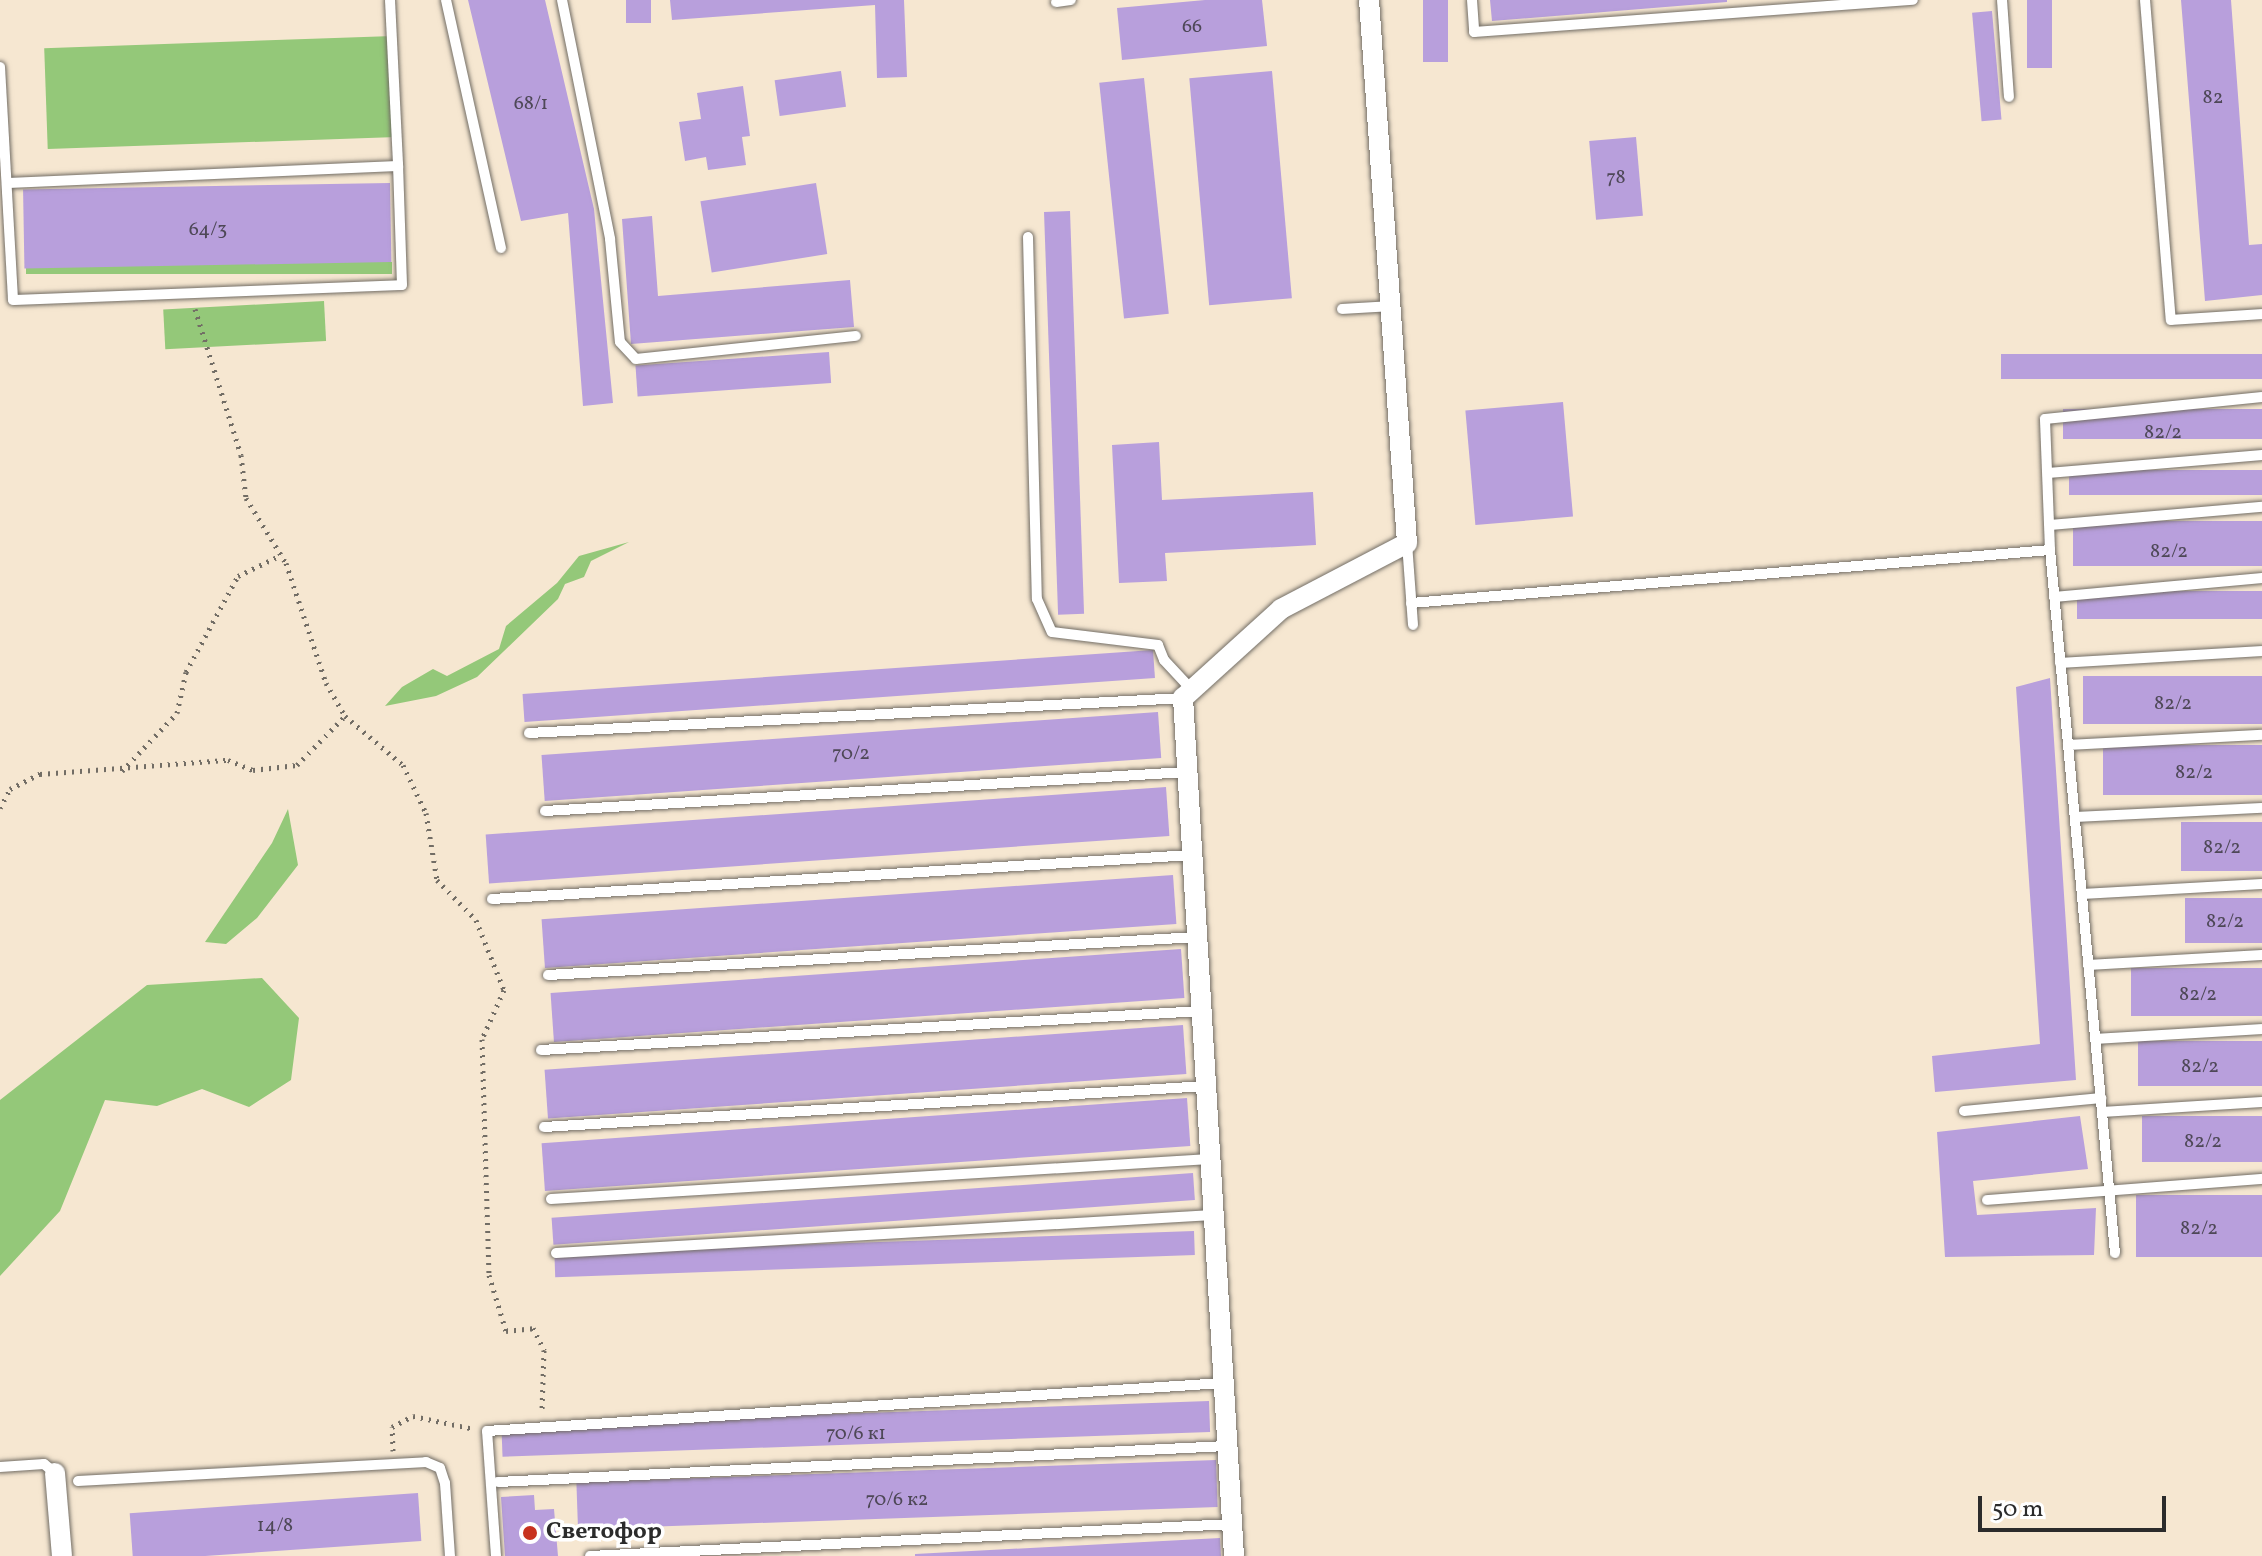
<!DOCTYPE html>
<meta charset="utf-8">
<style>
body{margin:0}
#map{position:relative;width:2262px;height:1556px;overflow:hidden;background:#f6e7d1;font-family:Vollkorn,serif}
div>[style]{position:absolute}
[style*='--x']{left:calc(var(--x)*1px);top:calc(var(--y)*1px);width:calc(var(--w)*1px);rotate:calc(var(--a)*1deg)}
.green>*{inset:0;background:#94c879;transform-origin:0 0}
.building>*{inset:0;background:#b89fdc;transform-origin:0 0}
.path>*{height:5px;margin-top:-2.5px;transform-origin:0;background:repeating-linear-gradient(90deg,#726d65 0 2px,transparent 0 8px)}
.roads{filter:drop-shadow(0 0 2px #726d65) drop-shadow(0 0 2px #726d65)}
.lane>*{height:10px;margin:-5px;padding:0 5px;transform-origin:5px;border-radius:5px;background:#fff}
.street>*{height:20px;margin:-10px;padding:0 10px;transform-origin:10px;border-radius:10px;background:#fff}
.dots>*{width:22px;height:22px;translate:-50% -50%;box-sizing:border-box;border:4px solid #fff;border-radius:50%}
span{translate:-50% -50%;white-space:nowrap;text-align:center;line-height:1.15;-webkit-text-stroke:7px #fff;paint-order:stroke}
.number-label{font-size:20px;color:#4e4857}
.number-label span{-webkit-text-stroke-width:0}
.poi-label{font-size:24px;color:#2b2b2b;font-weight:700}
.left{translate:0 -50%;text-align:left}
.scale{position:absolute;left:1978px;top:1496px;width:188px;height:36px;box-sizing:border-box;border:4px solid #2b2b2b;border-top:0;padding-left:10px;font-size:24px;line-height:28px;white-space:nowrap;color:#2b2b2b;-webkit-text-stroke:6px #fff;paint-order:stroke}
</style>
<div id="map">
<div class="green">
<div style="left:393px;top:36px;width:101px;height:349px;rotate:88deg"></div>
<div style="left:392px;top:262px;width:12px;height:366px;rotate:90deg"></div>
<div style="left:324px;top:301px;width:40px;height:161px;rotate:87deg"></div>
<div style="clip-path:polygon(629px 542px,591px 561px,584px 577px,565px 584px,558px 599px,477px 677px,436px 696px,385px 706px,402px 687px,433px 669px,447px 676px,499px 649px,506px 626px,557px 583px,579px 556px)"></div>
<div style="clip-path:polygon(288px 809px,298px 865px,257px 918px,226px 944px,205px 942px,272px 843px)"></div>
<div style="clip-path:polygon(262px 978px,299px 1018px,291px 1080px,249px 1107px,202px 1089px,157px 1106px,105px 1100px,60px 1211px,0 1276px,0 1100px,147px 985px)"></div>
</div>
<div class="building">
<div style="clip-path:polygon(468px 0,545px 0,594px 209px,613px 403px,583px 406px,568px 213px,521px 221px)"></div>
<div style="left:626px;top:0;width:25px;height:23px"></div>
<div style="clip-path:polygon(670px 0,904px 0,907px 77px,877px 78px,875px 5px,672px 20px)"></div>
<div style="clip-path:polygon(1205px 0,1262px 0,1267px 46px,1122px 60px,1117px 8px)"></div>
<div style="left:1423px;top:0;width:25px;height:62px"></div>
<div style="clip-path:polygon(1490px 0,1727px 0,1727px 2px,1492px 21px)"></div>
<div style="left:2027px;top:0;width:25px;height:68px"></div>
<div style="clip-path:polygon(2181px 0,2231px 0,2249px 245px,2262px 244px,2262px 295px,2205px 301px)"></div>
<div style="left:1992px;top:11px;width:109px;height:20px;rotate:85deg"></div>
<div style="left:841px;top:71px;width:36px;height:67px;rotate:82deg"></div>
<div style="left:1272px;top:71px;width:228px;height:83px;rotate:85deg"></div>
<div style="left:1144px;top:78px;width:237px;height:45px;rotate:84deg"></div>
<div style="clip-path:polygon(743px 86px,750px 136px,742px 137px,746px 165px,708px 170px,706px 157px,685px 161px,679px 122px,701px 119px,697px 93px)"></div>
<div style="left:1636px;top:137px;width:79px;height:47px;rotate:85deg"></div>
<div style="left:390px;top:183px;width:79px;height:367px;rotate:89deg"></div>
<div style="left:816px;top:183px;width:72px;height:117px;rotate:81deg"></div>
<div style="left:1070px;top:211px;width:403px;height:26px;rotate:88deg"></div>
<div style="clip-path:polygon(652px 216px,658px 296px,850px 280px,854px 327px,631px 344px,622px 219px)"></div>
<div style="left:829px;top:352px;width:31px;height:194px;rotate:86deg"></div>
<div style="left:2262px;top:354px;width:25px;height:261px;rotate:90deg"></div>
<div style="left:1563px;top:402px;width:115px;height:98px;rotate:85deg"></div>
<div style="left:2262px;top:409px;width:30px;height:199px;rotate:90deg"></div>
<div style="clip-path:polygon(1159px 442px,1162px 500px,1313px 492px,1316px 545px,1165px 553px,1167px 581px,1119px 583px,1112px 445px)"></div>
<div style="left:2262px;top:470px;width:25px;height:193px;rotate:90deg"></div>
<div style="left:2262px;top:521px;width:45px;height:189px;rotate:90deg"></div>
<div style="left:2262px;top:591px;width:28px;height:185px;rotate:90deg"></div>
<div style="left:1153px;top:650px;width:28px;height:632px;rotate:86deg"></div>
<div style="left:2262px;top:676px;width:48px;height:179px;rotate:90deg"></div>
<div style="clip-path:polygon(2050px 678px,2076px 1080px,1935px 1092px,1932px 1056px,2040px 1044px,2016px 687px)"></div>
<div style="left:1158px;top:712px;width:46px;height:618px;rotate:86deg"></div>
<div style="left:2262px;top:745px;width:50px;height:159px;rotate:90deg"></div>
<div style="left:1166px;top:787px;width:49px;height:682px;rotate:86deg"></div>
<div style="left:2262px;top:822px;width:49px;height:81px;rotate:90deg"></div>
<div style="left:1173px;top:875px;width:49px;height:633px;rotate:86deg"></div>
<div style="left:2262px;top:898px;width:45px;height:77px;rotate:90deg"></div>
<div style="left:1181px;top:949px;width:49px;height:632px;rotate:86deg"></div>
<div style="left:2262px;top:968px;width:48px;height:131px;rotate:90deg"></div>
<div style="left:1183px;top:1025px;width:49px;height:640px;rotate:86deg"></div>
<div style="left:2262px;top:1041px;width:45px;height:124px;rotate:90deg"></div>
<div style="left:1187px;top:1098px;width:48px;height:647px;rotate:86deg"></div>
<div style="clip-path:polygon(2080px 1116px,2088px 1169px,1973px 1181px,1977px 1215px,2096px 1208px,2094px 1255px,1945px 1257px,1937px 1132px)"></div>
<div style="left:2262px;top:1116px;width:46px;height:120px;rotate:90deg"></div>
<div style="left:1193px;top:1173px;width:27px;height:643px;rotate:86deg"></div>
<div style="left:2262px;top:1195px;width:62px;height:126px;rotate:90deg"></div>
<div style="left:1194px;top:1231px;width:24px;height:640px;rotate:88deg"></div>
<div style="left:1209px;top:1401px;width:31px;height:708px;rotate:88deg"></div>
<div style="left:1216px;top:1460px;width:47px;height:640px;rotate:88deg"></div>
<div style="left:418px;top:1493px;width:48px;height:289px;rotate:86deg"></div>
<div style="clip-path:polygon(534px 1495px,535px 1510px,554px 1509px,558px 1556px,505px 1556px,501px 1497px)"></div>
<div style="clip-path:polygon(1220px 1538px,1221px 1556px,915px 1556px,915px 1554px)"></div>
</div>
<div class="path">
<div style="--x:195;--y:309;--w:153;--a:72.5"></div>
<div style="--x:241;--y:455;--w:43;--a:83.4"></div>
<div style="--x:246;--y:498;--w:76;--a:58.4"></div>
<div style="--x:286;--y:563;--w:126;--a:71.6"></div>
<div style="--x:326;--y:683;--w:38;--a:60"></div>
<div style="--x:345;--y:716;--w:76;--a:40.2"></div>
<div style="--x:403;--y:765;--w:53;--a:64.4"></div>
<div style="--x:426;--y:813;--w:68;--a:80.7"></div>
<div style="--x:437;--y:880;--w:56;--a:45.7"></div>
<div style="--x:476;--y:920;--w:75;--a:68.2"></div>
<div style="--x:504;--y:990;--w:54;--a:114.2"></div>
<div style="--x:482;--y:1039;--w:236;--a:88.3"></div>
<div style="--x:489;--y:1275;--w:59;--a:73.1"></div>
<div style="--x:506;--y:1331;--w:27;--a:-6"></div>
<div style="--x:533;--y:1328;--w:25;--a:63"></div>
<div style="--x:544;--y:1350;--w:60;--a:91.9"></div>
<div style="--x:122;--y:771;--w:80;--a:-46.5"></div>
<div style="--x:177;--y:713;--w:42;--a:-77.6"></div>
<div style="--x:186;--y:672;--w:109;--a:-61.6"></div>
<div style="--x:238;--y:576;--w:48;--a:-26"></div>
<div style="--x:0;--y:808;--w:21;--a:-62"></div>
<div style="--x:10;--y:789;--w:34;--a:-27"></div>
<div style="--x:40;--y:774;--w:189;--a:-4.3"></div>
<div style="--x:228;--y:760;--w:27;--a:22"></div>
<div style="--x:253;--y:770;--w:44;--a:-6.5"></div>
<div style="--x:297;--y:765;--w:69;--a:-45.6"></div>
<div style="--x:393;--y:1451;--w:24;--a:-92"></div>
<div style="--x:392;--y:1427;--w:24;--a:-28"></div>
<div style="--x:413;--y:1416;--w:62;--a:12"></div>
</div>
<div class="roads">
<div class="lane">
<div style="--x:390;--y:0;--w:166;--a:87.2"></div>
<div style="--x:446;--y:0;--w:254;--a:77.5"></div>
<div style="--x:562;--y:0;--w:244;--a:78.6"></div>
<div style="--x:610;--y:239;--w:103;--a:84.5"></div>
<div style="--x:620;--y:342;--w:23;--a:47"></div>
<div style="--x:636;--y:359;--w:221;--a:-6"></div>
<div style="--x:1472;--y:0;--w:32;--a:86"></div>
<div style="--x:1474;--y:32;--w:440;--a:-4.2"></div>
<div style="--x:2002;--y:0;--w:97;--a:85.9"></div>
<div style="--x:2145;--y:0;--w:321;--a:85.4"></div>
<div style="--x:2171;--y:320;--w:91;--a:-3.8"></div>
<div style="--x:1056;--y:2;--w:15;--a:-8"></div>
<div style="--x:0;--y:67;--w:233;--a:86.8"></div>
<div style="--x:13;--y:300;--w:389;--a:-2.2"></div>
<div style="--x:402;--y:285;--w:119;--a:-91.9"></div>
<div style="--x:398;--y:166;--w:391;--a:177.5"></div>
<div style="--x:1028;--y:237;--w:362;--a:88.6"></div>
<div style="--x:1037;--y:599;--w:36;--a:66"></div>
<div style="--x:1052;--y:632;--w:107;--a:7"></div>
<div style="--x:1158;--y:645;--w:16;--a:68"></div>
<div style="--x:1164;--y:660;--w:41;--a:47"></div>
<div style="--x:1342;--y:309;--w:50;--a:-3.4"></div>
<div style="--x:2048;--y:473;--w:215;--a:-4.8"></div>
<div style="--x:2050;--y:525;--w:213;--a:-4.9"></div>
<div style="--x:1407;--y:543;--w:82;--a:85.8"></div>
<div style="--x:2054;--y:597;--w:209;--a:-5.2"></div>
<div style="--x:1411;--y:603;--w:641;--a:-4.74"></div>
<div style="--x:2060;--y:663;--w:202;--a:-3.4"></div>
<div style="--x:529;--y:733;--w:655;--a:-3.06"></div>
<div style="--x:2068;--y:745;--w:194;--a:-3"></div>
<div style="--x:545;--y:811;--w:643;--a:-3.48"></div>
<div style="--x:2075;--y:817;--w:187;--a:-2.8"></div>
<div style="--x:2082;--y:894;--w:180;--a:-3.2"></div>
<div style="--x:492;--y:899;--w:701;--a:-3.6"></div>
<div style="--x:2088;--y:965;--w:174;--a:-3.3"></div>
<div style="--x:548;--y:975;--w:650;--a:-3.35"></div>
<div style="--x:2095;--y:1039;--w:167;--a:-3.4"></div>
<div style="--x:541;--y:1050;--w:661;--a:-3.38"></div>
<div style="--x:1964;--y:1111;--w:138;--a:-5.4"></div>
<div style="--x:2102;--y:1112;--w:160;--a:-3.6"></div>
<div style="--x:544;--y:1127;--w:663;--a:-3.54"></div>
<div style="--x:551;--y:1199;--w:660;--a:-3.47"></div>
<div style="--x:1987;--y:1200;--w:276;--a:-4.4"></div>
<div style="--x:556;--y:1253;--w:658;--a:-3.31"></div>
<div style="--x:2115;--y:1253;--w:706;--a:-95.28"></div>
<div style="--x:2050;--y:550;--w:131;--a:-92.2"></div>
<div style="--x:2045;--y:419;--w:218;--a:-5.8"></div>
<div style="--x:0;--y:1467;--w:44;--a:-3.9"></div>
<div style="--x:44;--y:1464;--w:14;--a:39"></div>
<div style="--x:78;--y:1481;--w:349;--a:-3.1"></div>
<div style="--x:426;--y:1462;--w:15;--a:23"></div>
<div style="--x:440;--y:1468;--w:16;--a:72"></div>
<div style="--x:445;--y:1483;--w:73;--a:86.1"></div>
<div style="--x:498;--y:1482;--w:730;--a:-2.83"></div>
<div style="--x:496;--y:1556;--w:125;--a:-94.1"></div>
<div style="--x:487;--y:1431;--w:738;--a:-3.73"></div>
<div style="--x:590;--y:1556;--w:643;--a:-2.85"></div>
</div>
<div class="street">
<div style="--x:55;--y:1473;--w:83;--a:85.2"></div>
<div style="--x:1234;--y:1556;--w:860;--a:-93.4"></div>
<div style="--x:1183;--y:698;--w:132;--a:-42.2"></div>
<div style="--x:1281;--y:609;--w:142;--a:-27.6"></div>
<div style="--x:1407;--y:543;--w:544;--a:-94"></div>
</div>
</div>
<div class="dots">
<div style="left:530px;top:1533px;background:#c8321e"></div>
</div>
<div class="number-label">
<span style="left:1192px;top:27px">66</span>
<span style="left:2213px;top:98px">82</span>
<span style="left:531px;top:104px">68/1</span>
<span style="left:1616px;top:178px">78</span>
<span style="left:208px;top:230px">64/3</span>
<span style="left:2163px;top:433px">82/2</span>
<span style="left:2169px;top:552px">82/2</span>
<span style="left:2173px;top:704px">82/2</span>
<span style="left:851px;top:754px">70/2</span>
<span style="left:2194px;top:773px">82/2</span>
<span style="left:2222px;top:848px">82/2</span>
<span style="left:2225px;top:922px">82/2</span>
<span style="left:2198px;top:995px">82/2</span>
<span style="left:2200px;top:1067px">82/2</span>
<span style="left:2203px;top:1142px">82/2</span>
<span style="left:2199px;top:1229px">82/2</span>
<span style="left:856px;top:1434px">70/6 к1</span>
<span style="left:897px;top:1500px">70/6 к2</span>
<span style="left:275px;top:1526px">14/8</span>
</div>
<div class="poi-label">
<span class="left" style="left:546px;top:1533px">Светофор</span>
</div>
<div class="scale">50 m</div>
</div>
